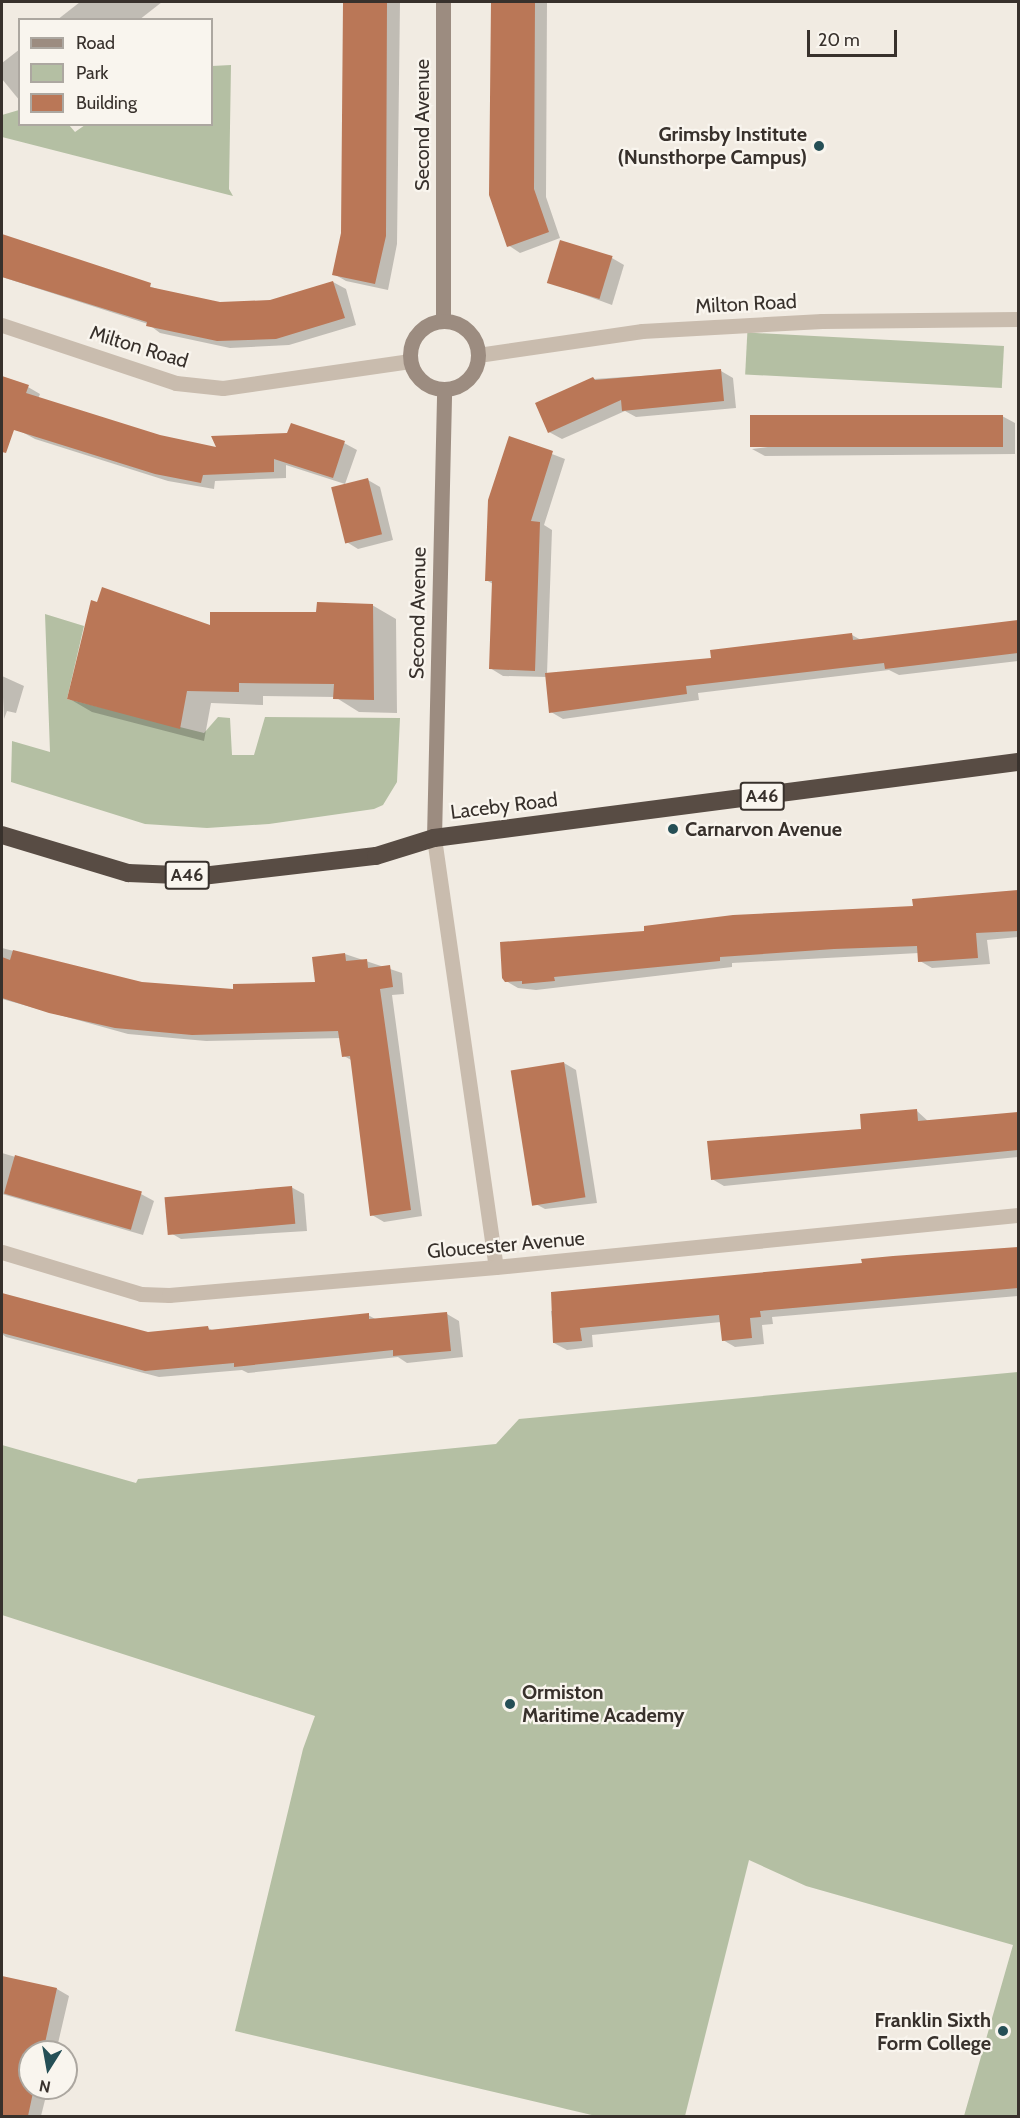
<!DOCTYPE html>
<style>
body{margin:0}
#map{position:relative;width:1020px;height:2118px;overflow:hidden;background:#f1ebe2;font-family:Cabin,sans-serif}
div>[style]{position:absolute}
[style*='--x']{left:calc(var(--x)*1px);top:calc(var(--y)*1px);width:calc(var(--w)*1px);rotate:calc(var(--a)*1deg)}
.green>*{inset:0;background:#b4bfa3;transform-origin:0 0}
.shadow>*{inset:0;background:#0003}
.building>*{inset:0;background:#ba7757;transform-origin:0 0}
.street>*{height:15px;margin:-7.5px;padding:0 7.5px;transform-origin:7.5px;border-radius:7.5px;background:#c9bcae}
.secondary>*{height:15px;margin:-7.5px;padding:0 7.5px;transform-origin:7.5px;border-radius:7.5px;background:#9c8c80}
.secondary>.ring{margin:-7.5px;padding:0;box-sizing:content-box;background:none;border:15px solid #9c8c80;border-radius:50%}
.highway>*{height:18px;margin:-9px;padding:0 9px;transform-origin:9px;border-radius:9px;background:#584c44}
.dots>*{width:16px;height:16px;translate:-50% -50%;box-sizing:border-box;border:3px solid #f9f5ee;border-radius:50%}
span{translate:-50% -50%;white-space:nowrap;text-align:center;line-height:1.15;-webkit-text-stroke:4.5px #f9f5ee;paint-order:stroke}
.shield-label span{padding:2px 4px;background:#f9f5ee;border:2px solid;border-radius:4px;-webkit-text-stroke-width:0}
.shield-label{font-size:18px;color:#38312c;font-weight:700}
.street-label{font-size:20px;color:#38312c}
.poi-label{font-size:20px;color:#38312c;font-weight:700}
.right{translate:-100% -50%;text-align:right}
.left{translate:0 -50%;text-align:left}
.frame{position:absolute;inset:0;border:3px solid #38312c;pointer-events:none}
.legend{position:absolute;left:18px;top:18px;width:195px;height:108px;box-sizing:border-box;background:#f9f5ee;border:2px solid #aca7a0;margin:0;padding:8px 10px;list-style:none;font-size:18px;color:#38312c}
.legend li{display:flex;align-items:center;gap:12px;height:30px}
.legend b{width:30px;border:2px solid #aca7a0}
.north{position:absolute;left:18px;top:2040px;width:60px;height:60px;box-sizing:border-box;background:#f9f5ee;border:2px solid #aca7a0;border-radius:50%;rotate:191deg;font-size:16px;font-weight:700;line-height:24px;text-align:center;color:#38312c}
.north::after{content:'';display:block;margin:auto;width:21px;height:27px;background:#254f56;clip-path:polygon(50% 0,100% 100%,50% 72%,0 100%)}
.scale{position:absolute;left:807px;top:30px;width:90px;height:27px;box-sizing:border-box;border:3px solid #38312c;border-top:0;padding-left:8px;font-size:18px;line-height:21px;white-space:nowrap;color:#38312c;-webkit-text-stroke:4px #f9f5ee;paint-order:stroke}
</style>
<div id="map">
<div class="green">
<div style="clip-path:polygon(231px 65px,229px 189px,233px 196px,2px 137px,2px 115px,19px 110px,20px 124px,69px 125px,75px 132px,85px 125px,212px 124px,212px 66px)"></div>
<div style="left:1004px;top:346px;width:42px;height:257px;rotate:93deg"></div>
<div style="clip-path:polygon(45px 614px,84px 626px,67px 699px,204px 733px,218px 717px,230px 718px,232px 755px,254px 755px,265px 717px,400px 718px,397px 782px,383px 805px,374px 809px,269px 824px,207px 828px,145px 824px,11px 782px,12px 741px,50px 752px)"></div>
<div style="clip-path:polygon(1018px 1372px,1018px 2116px,964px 2116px,1013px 1945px,806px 1886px,749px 1860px,685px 2116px,596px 2116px,235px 2031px,303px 1749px,315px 1716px,2px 1615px,2px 1445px,136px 1483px,138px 1479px,496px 1444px,519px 1419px)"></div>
</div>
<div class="shadow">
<div style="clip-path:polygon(80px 2px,162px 2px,139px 20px,57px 20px)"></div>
<div style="clip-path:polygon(345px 2px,400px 2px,397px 244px,388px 290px,346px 281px,334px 274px,343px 233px)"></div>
<div style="clip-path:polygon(492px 2px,547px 2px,546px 197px,560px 238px,520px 253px,508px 245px,491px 195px)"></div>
<div style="clip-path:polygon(20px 49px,20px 101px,2px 79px,2px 63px)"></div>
<div style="clip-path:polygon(2px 235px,163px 291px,220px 304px,270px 302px,333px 282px,346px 289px,356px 325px,289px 345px,230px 348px,160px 333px,148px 324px,2px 277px)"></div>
<div style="clip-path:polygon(612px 258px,624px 265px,612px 305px,549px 282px)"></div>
<div style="clip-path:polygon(721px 371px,733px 378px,736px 408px,636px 417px,625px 411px,562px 439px,549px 432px,593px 379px)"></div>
<div style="clip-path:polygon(2px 378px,28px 387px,40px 394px,38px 399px,160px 437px,218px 449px,344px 443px,357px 450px,345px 484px,286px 465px,286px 478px,215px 481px,214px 489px,168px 481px,35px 439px,22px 432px,24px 427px,2px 419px)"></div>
<div style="clip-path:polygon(1002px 416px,1015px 423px,1015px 454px,765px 456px,752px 449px)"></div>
<div style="clip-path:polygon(510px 438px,565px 459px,544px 525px,552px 530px,547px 674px,713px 660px,852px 635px,861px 640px,1018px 621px,1018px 661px,899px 675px,889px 670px,698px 693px,699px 700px,563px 719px,551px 712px,547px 677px,503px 676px,490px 668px,493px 584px,486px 580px)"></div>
<div style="clip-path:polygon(368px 480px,380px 487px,393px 540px,358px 549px,345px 541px)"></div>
<div style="clip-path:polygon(372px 605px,396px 619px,397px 713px,359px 712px,335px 697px,263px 696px,263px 705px,211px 703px,204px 741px,92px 712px,68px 698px,212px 627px)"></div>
<div style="clip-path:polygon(2px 676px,24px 686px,16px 713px,7px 711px,4px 719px)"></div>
<div style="clip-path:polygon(1018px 892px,1018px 937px,987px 940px,990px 964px,932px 968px,920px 961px,919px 953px,732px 963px,732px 967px,536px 990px,518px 988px,506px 981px,915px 908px,914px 900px)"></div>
<div style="clip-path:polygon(2px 948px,141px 984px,234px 990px,317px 984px,345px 954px,402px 973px,404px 994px,392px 995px,422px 1216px,384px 1222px,372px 1215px,353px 1061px,344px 1056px,341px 1038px,206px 1041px,128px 1034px,2px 999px)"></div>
<div style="clip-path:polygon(564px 1063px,576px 1070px,597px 1203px,545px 1209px,532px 1202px)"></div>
<div style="clip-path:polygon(917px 1111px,929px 1122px,1018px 1114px,1018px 1157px,724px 1186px,712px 1179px)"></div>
<div style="clip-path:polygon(2px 1153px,141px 1194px,154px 1201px,143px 1235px,2px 1194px)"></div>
<div style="clip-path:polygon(291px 1187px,304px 1194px,307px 1231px,181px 1239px,169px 1232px)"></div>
<div style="clip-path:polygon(1018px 1248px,1018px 1296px,772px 1317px,773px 1324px,762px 1325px,764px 1344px,735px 1347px,723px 1340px,721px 1322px,592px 1335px,593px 1347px,567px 1350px,554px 1343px,551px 1311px)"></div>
<div style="clip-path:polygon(2px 1295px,148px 1334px,208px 1328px,214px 1331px,368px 1315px,377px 1320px,447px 1314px,459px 1321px,463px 1357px,407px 1363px,398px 1357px,248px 1373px,242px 1370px,159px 1377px,6px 1337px,2px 1334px)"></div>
<div style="clip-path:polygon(2px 1978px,57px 1989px,69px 1996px,56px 2052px,30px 2052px,30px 2088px,48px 2088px,41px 2116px,2px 2116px)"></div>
</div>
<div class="building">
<div style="clip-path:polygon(343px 2px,387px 2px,386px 236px,375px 284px,332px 275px,341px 233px)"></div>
<div style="clip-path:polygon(491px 2px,535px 2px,534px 189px,549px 232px,507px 247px,489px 195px)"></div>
<div style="clip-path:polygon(2px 234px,151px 283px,150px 287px,220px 302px,270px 300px,333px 281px,345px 318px,276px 339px,217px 341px,146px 326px,147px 322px,2px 277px)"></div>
<div style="left:560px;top:240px;width:55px;height:45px;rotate:17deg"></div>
<div style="clip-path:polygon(721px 369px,724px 401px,622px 411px,621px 400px,548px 433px,535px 403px,593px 377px,595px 380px)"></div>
<div style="clip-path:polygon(2px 376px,29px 385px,26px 393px,160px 435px,216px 447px,211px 436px,287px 433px,291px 423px,345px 441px,333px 478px,274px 459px,274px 472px,203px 475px,201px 483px,155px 474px,14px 430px,6px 453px,2px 452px)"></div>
<div style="left:1003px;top:415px;width:32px;height:253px;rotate:90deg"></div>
<div style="clip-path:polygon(509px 436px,553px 451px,531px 521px,540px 522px,535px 671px,489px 669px,492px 581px,485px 581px,488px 500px)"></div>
<div style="left:368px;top:478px;width:58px;height:38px;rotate:76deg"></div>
<div style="clip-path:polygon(102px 587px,210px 625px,210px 612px,316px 612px,317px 602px,373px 604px,374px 700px,333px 699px,334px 684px,239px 683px,239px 692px,187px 691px,180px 729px,67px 699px,91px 600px,97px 602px)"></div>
<div style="clip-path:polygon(1018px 620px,1018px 653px,885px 669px,884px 663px,686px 686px,687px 694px,549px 713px,545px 673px,711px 658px,710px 650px,852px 633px,853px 640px)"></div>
<div style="clip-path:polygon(1018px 890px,1018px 931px,976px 933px,978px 958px,918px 962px,917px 946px,834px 949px,720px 957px,720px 961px,554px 977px,555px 981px,522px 984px,522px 981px,505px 982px,502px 978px,500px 942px,644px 931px,644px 926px,733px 915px,913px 906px,912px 899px)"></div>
<div style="clip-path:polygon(13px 950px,142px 982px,233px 989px,233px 984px,315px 982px,312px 957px,345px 953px,346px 961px,367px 959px,368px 968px,390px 965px,393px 987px,380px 989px,411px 1210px,370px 1216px,350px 1056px,342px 1057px,338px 1031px,192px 1035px,115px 1028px,49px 1013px,2px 998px,2px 957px,10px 960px)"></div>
<div style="left:564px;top:1062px;width:137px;height:54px;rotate:81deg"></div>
<div style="clip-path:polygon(917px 1109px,918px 1121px,1018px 1112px,1018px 1150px,711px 1180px,707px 1141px,861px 1129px,860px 1114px)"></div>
<div style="left:15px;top:1155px;width:132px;height:40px;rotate:16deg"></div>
<div style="left:292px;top:1186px;width:38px;height:128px;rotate:85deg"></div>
<div style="clip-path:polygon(1018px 1247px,1018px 1288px,760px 1311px,761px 1317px,750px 1318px,752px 1338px,722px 1341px,719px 1315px,580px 1328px,582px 1341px,553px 1343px,551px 1292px,862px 1263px,861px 1259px,893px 1256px)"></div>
<div style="clip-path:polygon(2px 1293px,148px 1332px,208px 1326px,209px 1330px,369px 1313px,369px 1319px,447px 1312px,451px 1351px,393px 1356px,393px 1350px,234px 1367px,234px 1363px,145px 1371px,2px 1333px)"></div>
<div style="clip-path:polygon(2px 1976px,57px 1988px,43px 2052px,30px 2052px,30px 2088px,34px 2088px,28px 2116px,2px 2116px)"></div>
</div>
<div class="street">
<div style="--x:2;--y:325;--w:183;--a:18.4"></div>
<div style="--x:176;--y:383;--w:47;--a:6.1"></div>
<div style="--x:223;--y:388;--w:189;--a:-8.2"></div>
<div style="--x:478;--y:355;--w:166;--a:-8.3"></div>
<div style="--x:642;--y:331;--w:180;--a:-3.2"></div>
<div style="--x:822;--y:321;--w:196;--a:-0.6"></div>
<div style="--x:434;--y:838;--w:433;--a:81.8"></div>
<div style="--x:2;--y:1252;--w:145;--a:16.8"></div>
<div style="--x:141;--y:1294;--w:28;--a:2"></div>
<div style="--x:169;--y:1295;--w:328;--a:-4.9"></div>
<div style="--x:496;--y:1267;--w:525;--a:-5.69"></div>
</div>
<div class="secondary">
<div style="--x:443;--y:2;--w:319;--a:90"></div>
<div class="ring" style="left:410px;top:321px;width:53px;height:53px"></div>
<div style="--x:434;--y:838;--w:449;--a:-88.7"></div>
</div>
<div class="highway">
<div style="--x:2;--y:835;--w:132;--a:16.8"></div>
<div style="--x:128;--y:873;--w:74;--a:2.3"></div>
<div style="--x:202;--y:876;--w:175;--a:-6.6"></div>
<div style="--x:376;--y:856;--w:61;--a:-17.2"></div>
<div style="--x:434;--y:838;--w:589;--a:-7.41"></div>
</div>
<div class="dots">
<div style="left:819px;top:146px;background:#254f56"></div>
<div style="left:673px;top:829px;background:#254f56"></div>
<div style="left:510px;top:1704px;background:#254f56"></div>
<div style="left:1003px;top:2031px;background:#254f56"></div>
</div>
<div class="shield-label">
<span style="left:762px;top:796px">A46</span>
<span style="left:187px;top:875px">A46</span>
</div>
<div class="street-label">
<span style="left:422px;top:125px;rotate:-90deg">Second Avenue</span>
<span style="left:746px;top:304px;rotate:-3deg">Milton Road</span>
<span style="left:139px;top:347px;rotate:17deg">Milton Road</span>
<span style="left:418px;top:613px;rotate:-89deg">Second Avenue</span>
<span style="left:504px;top:806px;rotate:-7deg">Laceby Road</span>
<span style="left:506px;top:1245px;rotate:-5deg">Gloucester Avenue</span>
</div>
<div class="poi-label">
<span class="right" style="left:807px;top:146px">Grimsby Institute<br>(Nunsthorpe Campus)</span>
<span class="left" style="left:685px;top:829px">Carnarvon Avenue</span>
<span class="left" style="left:522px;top:1704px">Ormiston<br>Maritime Academy</span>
<span class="right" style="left:991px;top:2032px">Franklin Sixth<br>Form College</span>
</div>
<div class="frame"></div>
<ul class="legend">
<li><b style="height:8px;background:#9c8c80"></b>Road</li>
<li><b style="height:16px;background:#b4bfa3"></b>Park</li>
<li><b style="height:16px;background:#ba7757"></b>Building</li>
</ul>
<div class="north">N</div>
<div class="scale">20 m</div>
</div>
